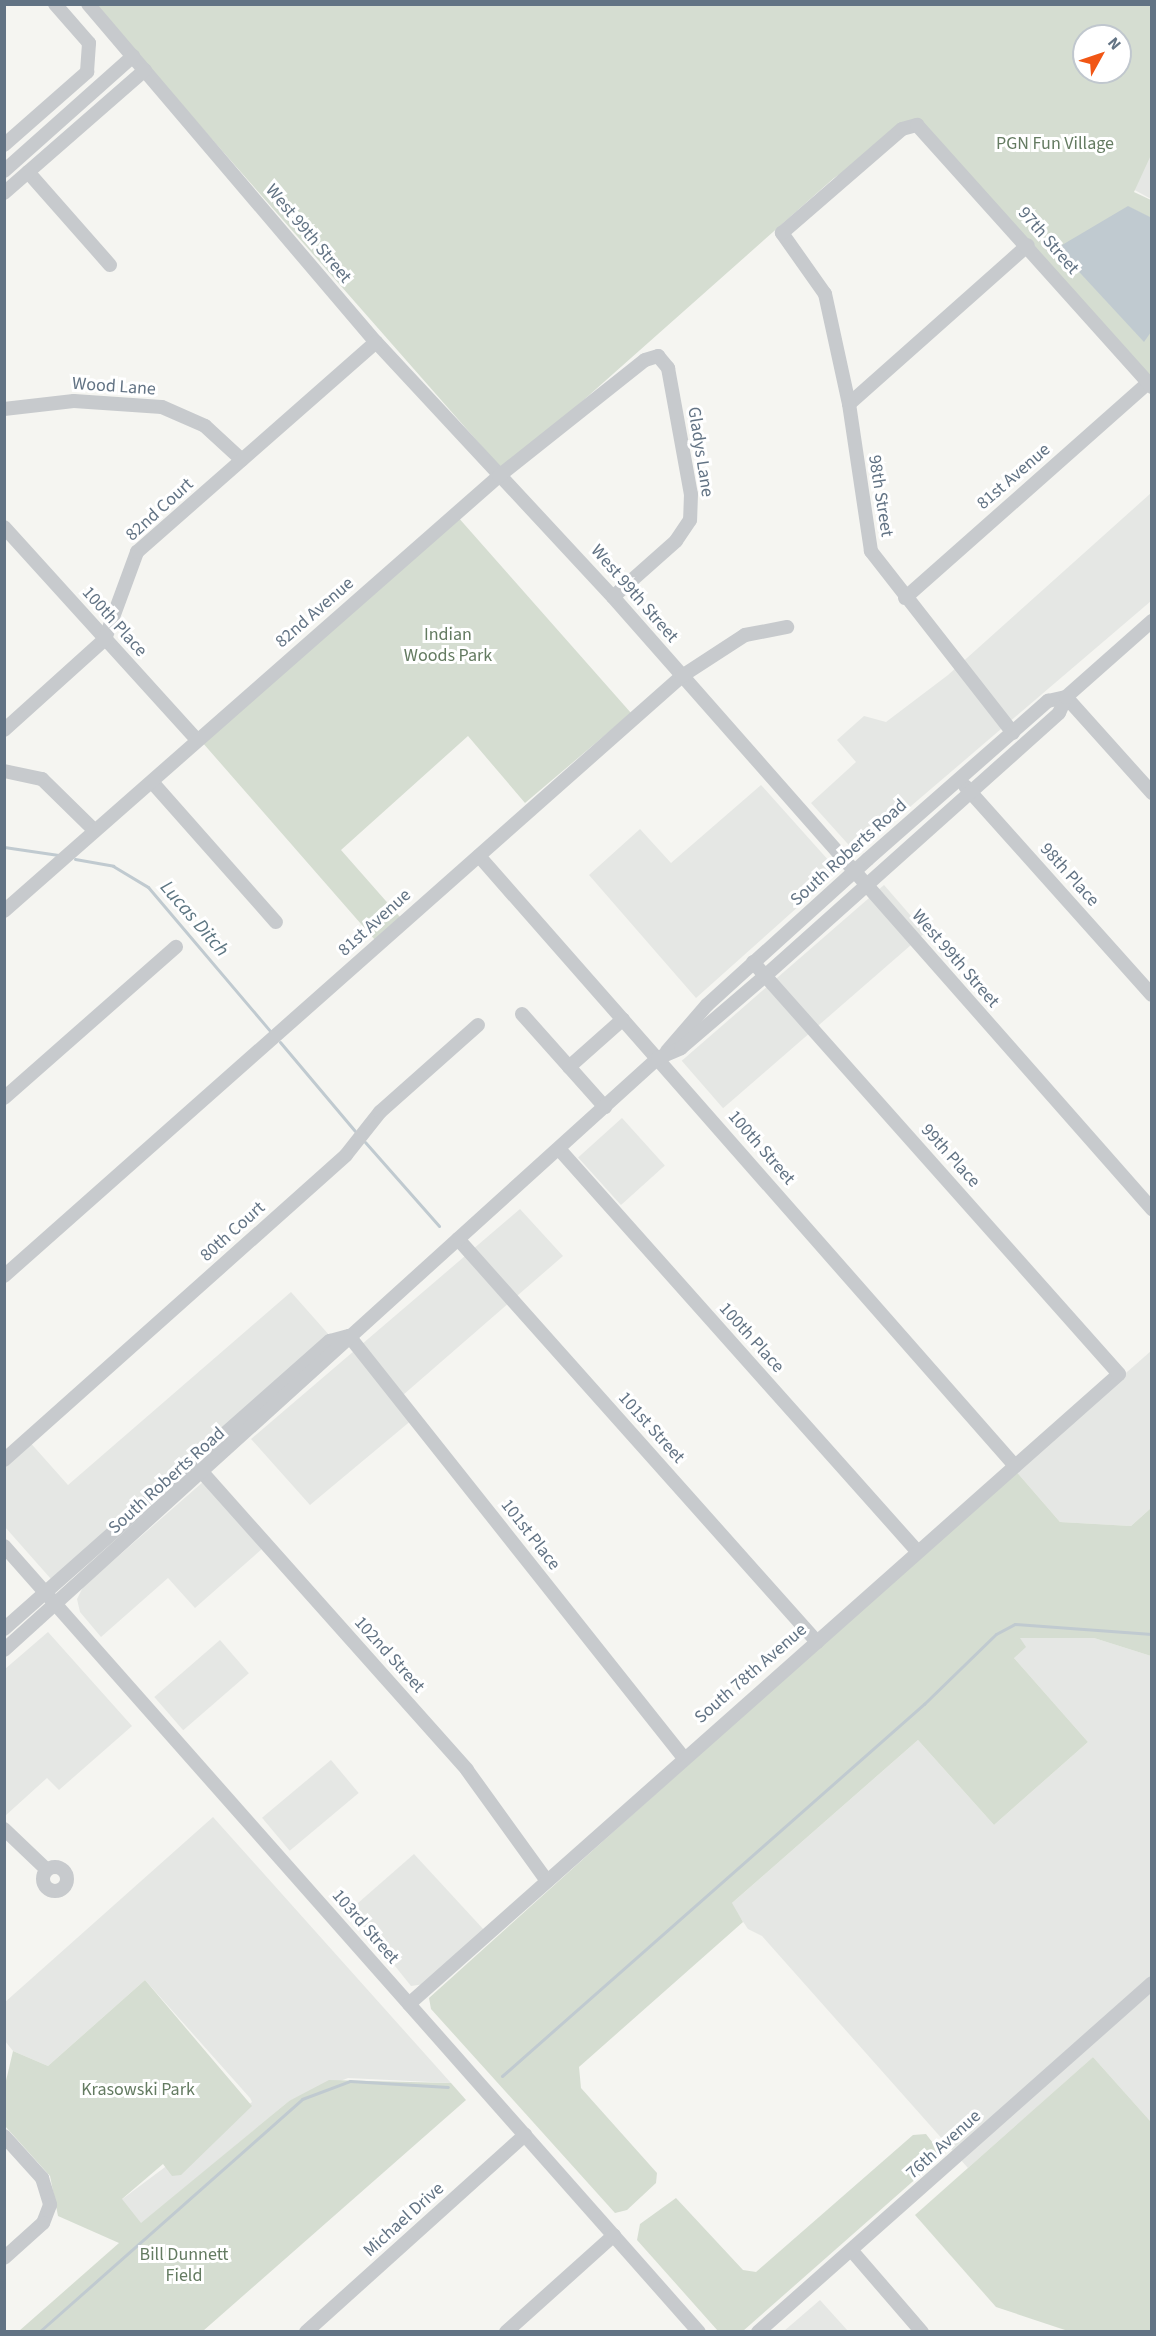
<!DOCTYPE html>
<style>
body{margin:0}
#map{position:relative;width:1156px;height:2336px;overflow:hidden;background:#f5f5f1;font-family:"Source Sans 3",sans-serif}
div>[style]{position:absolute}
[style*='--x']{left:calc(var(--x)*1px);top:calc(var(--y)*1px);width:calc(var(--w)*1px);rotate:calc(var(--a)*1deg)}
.built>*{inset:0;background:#e5e7e4;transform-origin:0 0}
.green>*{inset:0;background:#d5ddd1}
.water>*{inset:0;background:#c0cad0}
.stream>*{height:3px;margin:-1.5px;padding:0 1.5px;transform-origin:1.5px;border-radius:1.5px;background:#c0cad0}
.minor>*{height:14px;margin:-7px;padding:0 7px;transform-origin:7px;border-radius:7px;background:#c7cacd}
.minor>.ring{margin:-7px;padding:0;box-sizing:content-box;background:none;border:14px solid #c7cacd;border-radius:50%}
span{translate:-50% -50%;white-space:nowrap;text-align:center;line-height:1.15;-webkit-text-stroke:6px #fff;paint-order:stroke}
.park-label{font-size:18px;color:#647b61}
.street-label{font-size:18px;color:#627384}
.water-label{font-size:20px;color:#5d7682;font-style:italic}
.frame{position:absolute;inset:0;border:6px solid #627384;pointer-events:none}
.north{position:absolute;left:1072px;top:24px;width:60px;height:60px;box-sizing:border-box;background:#fff;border:2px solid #c0c7ce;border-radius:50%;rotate:50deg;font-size:16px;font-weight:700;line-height:24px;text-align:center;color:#627384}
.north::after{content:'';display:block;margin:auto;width:21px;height:27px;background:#f15615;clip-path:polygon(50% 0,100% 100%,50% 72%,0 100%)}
</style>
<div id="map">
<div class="built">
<div style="clip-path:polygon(1151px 149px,1151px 199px,1131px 188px)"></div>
<div style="clip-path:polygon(1151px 493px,1151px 601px,856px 853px,811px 803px,856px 762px,837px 740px,864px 716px,886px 722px,948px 675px)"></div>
<div style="clip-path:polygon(761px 785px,838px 871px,696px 998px,589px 875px,640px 829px,671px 863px)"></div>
<div style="left:884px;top:885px;width:63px;height:268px;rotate:49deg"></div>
<div style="left:622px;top:1118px;width:64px;height:59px;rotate:48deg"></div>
<div style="clip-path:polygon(520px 1209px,563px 1256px,403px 1395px,419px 1414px,310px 1505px,251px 1439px)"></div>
<div style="clip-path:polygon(291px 1292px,330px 1336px,51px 1579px,5px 1527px,4px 1460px,27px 1439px,68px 1485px)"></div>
<div style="clip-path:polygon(1151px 1351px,1151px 1508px,1131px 1526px,1060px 1522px,1015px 1470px)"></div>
<div style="clip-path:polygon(203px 1482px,263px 1548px,195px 1608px,168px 1578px,101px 1637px,80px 1612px,77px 1599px,83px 1587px)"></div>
<div style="clip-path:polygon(48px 1632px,132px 1726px,59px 1790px,47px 1778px,5px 1816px,5px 1669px)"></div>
<div style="clip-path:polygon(1019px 1638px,1094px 1638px,1151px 1656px,1151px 2122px,1093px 2057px,968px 2168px,762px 1936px,748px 1929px,731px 1904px,918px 1740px,994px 1825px,1088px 1742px,1014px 1658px)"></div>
<div style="left:220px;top:1640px;width:44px;height:87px;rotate:49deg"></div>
<div style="left:331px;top:1760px;width:43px;height:90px;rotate:50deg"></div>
<div style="clip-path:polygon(213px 1817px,451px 2083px,348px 2078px,289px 2101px,141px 2224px,121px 2200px,252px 2102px,250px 2098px,145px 1980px,48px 2066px,13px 2051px,5px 2041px,4px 2003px)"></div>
<div style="clip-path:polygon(414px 1854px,485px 1931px,425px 1984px,411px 1986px,350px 1910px)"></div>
<div style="clip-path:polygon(820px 2300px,848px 2331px,784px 2331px)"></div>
</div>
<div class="green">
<div style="clip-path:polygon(evenodd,94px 5px,1151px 5px,1151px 155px,1134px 192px,1151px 200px,1151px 380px,922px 123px,834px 178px,516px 460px,500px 467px,94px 5px,1084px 36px,1120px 36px,1120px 72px,1084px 72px,1084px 36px)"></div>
<div style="clip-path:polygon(457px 516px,631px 713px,525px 803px,468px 736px,341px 850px,400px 917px,375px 940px,202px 742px)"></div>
<div style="clip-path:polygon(1015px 1470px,1060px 1522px,1131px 1526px,1151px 1508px,1151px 1656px,1094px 1638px,1020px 1638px,1026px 1647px,1014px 1658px,1088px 1742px,994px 1825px,918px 1740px,732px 1903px,743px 1922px,579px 2067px,581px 2088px,657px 2173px,656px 2183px,627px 2210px,615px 2213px,431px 2009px,429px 1998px)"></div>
<div style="clip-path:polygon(145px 1980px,252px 2106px,181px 2175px,172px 2176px,163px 2164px,122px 2199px,141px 2223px,289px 2101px,329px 2080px,451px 2083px,466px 2100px,203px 2331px,19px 2331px,119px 2243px,58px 2216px,50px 2176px,5px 2126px,5px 2085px,13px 2051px,48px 2066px)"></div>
<div style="clip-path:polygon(1093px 2057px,1151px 2122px,1151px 2331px,1068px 2331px,996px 2307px,915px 2215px)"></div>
<div style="clip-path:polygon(926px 2134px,939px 2151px,936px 2161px,743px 2331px,718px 2331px,637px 2240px,640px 2224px,676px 2198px,743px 2270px,756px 2272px,913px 2135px)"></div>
</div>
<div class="water">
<div style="clip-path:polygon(1128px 206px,1150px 217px,1151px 332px,1144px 342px,1057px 248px)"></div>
</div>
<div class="stream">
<div style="--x:4;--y:847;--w:55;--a:8.4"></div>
<div style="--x:75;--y:859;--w:39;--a:10"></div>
<div style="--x:113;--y:866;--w:41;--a:31"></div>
<div style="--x:148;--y:887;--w:189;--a:49.7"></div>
<div style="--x:280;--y:1042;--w:116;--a:49.9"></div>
<div style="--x:365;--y:1142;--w:112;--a:48.6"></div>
<div style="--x:502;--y:2076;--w:563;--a:-41.4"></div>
<div style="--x:924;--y:1704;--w:100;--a:-44.2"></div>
<div style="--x:996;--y:1634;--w:21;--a:-28"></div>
<div style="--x:1015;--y:1624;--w:137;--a:4.2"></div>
<div style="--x:39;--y:2332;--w:351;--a:-41.5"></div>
<div style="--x:302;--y:2099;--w:51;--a:-20.6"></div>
<div style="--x:350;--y:2081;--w:98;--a:3.5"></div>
</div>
<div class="minor">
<div style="--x:88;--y:4;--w:444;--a:49.6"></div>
<div style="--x:376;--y:342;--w:348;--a:47.1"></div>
<div style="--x:613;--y:597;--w:816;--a:48.63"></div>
<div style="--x:4;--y:145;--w:111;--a:-41.3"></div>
<div style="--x:87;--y:72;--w:29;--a:-86"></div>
<div style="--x:89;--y:43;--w:52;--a:-131.1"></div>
<div style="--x:4;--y:171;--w:173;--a:-41.7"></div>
<div style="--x:28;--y:172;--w:124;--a:48.6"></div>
<div style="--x:4;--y:193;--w:187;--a:-41.1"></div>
<div style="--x:849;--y:404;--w:239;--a:-41.6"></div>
<div style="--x:4;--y:409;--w:70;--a:-6.5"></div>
<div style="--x:74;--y:401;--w:88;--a:3.9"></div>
<div style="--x:162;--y:407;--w:47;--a:23.8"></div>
<div style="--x:205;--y:426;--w:50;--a:42.6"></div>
<div style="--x:4;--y:527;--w:287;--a:47.8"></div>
<div style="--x:905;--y:598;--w:324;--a:-41.5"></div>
<div style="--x:1066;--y:697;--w:129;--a:48.1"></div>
<div style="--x:4;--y:730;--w:136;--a:-42"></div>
<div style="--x:105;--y:639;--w:93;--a:-69.8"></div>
<div style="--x:137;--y:552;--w:318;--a:-41.3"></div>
<div style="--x:1013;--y:733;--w:231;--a:-128"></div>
<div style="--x:871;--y:551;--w:149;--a:-98.5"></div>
<div style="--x:849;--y:404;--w:113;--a:-102.3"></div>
<div style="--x:825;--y:294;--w:75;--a:-125.2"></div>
<div style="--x:782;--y:233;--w:159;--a:-40.9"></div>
<div style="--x:902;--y:129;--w:16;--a:-15"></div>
<div style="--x:917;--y:125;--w:352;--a:48.1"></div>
<div style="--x:4;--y:771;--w:39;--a:12"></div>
<div style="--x:42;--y:779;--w:74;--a:44.5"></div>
<div style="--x:152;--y:782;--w:187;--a:48.5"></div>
<div style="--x:965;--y:786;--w:280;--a:48.2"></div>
<div style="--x:479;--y:856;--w:812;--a:48.69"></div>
<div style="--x:4;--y:911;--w:659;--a:-41.31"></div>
<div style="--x:499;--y:476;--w:186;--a:-38.5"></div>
<div style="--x:645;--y:360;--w:14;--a:-17"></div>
<div style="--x:658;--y:356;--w:16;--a:50"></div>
<div style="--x:668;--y:368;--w:128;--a:79.7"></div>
<div style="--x:691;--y:494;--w:26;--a:92"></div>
<div style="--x:690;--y:520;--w:25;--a:124"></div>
<div style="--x:676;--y:541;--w:84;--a:138.4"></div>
<div style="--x:522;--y:1014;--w:125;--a:48.3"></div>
<div style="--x:667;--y:1051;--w:61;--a:-49"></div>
<div style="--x:707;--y:1005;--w:217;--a:-42.2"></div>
<div style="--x:868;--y:859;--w:240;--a:-41.3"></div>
<div style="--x:1048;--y:701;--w:18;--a:-13"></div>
<div style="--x:569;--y:1067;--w:72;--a:-41.6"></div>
<div style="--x:4;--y:1098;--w:229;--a:-41.3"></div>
<div style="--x:559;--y:1149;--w:538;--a:48.31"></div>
<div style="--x:458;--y:1239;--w:540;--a:48.3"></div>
<div style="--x:4;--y:1276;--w:905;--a:-41.51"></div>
<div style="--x:682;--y:676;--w:75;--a:-33.1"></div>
<div style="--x:745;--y:635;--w:43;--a:-10.8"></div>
<div style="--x:349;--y:1336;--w:537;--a:51.57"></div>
<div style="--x:4;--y:1460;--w:458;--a:-41.7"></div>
<div style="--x:346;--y:1155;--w:55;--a:-51.7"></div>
<div style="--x:380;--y:1112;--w:131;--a:-41.6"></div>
<div style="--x:193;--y:1462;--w:412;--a:48.3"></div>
<div style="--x:467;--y:1770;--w:137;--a:54.2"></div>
<div style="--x:4;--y:1546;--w:1049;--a:48.52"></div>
<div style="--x:4;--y:1629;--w:435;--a:-41.5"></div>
<div style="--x:330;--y:1341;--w:20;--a:-15"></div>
<div style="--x:4;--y:1650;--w:882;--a:-42.15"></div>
<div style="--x:658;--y:1058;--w:25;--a:-23"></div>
<div style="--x:681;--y:1048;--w:111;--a:-40.6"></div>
<div style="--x:765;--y:976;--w:394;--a:-41.8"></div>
<div style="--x:1059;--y:713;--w:17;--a:-66"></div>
<div style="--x:1066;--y:697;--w:115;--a:-41.5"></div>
<div style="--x:4;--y:1829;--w:58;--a:43.6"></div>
<div class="ring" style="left:43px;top:1867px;width:10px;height:10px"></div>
<div style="--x:409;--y:2004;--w:949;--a:-41.58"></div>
<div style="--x:1119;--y:1374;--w:551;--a:-131.62"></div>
<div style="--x:4;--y:2136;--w:57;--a:47.9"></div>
<div style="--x:42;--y:2178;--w:28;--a:73"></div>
<div style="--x:50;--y:2205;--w:19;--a:111"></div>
<div style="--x:43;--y:2223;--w:52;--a:138.1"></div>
<div style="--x:852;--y:2251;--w:107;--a:49.2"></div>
<div style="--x:306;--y:2332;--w:295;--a:-42"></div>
<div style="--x:506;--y:2332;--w:145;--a:-41.9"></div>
<div style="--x:758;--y:2332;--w:526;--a:-41.53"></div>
</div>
<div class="park-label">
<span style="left:1055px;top:144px">PGN Fun Village</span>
<span style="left:448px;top:646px">Indian<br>Woods Park</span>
<span style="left:138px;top:2090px">Krasowski Park</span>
<span style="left:184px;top:2266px">Bill Dunnett<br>Field</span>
</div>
<div class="street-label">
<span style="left:308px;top:234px;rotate:50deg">West 99th Street</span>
<span style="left:1048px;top:241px;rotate:49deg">97th Street</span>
<span style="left:114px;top:387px;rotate:4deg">Wood Lane</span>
<span style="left:700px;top:452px;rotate:81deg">Gladys Lane</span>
<span style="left:1014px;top:477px;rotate:-41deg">81st Avenue</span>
<span style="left:880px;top:496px;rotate:81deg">98th Street</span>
<span style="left:160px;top:510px;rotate:-42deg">82nd Court</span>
<span style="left:634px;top:594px;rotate:49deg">West 99th Street</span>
<span style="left:315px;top:613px;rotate:-41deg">82nd Avenue</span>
<span style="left:114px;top:622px;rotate:48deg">100th Place</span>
<span style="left:849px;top:853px;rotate:-42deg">South Roberts Road</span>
<span style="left:1069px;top:875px;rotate:48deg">98th Place</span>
<span style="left:375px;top:923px;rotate:-42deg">81st Avenue</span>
<span style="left:955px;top:959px;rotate:49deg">West 99th Street</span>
<span style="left:761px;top:1148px;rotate:49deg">100th Street</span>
<span style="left:950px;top:1156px;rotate:48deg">99th Place</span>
<span style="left:233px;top:1232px;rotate:-42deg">80th Court</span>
<span style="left:751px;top:1338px;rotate:48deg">100th Place</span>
<span style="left:651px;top:1428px;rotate:48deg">101st Street</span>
<span style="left:167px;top:1481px;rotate:-42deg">South Roberts Road</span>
<span style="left:530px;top:1535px;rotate:52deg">101st Place</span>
<span style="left:389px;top:1655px;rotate:48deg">102nd Street</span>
<span style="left:751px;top:1674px;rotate:-41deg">South 78th Avenue</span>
<span style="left:365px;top:1927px;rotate:49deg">103rd Street</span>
<span style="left:944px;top:2145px;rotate:-42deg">76th Avenue</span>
<span style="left:404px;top:2220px;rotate:-42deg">Michael Drive</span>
</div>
<div class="water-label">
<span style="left:194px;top:919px;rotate:49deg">Lucas Ditch</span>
</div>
<div class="frame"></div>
<div class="north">N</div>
</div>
